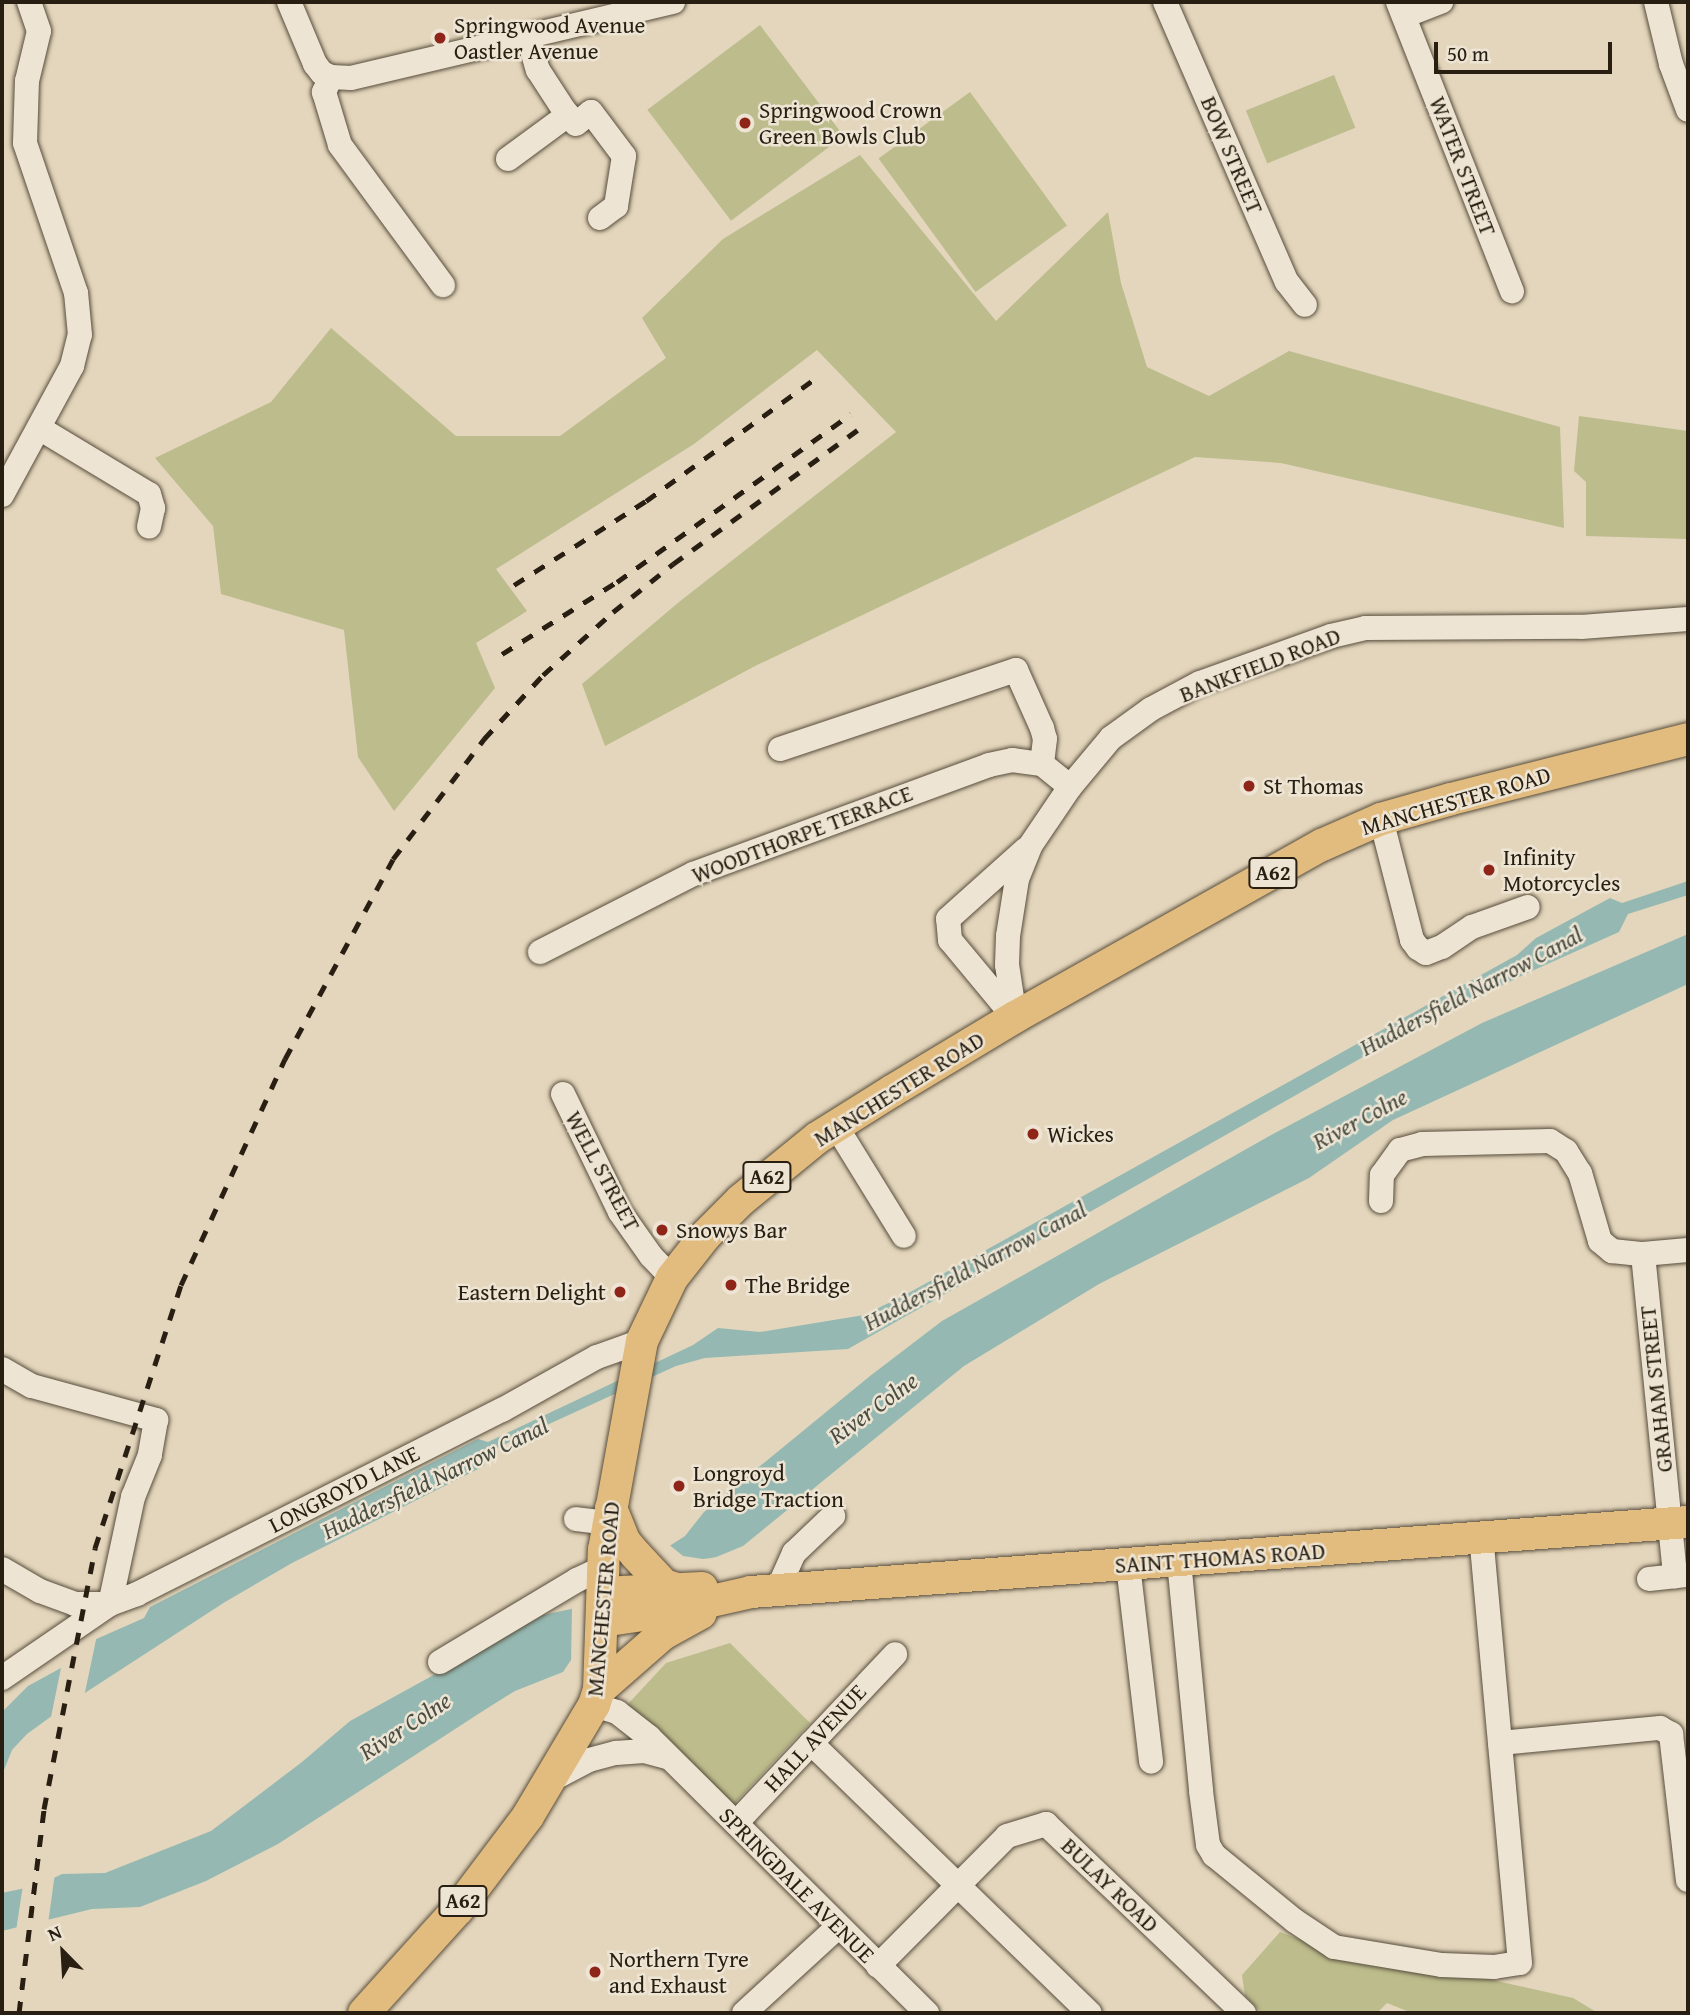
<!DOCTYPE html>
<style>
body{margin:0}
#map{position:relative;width:1690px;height:2015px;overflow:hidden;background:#e4d6bc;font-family:"Gentium Book Plus",serif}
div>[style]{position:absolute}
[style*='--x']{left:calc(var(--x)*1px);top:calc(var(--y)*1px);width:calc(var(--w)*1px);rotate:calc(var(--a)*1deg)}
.green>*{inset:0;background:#bcbc8c;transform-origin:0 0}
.water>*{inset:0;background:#95b9b2}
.pier>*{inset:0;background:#e4d6bc}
.roads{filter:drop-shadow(0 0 2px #574d3c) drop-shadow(0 0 2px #574d3c)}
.minor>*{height:24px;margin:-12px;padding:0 12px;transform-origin:12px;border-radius:12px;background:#ede4d3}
.major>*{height:32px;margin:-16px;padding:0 16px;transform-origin:16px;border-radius:16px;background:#e2bb7e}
.rail>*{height:5px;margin-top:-2.5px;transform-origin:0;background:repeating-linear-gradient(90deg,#281f12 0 12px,transparent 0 24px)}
.dots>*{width:19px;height:19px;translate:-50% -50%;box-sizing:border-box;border:4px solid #ede4d3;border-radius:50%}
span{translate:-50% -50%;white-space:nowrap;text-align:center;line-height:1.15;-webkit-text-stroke:5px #ede4d3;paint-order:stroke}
.shield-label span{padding:2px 5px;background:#ede4d3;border:2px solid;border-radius:5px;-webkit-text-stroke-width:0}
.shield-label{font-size:21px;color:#281f12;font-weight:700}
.poi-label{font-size:23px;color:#281f12}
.left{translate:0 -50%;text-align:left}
.right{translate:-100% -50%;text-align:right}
.street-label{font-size:23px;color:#281f12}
.water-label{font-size:24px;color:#494d42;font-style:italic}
.frame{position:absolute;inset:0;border:4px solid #281f12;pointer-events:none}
.north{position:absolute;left:28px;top:1917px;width:70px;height:70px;-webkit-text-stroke:5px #ede4d3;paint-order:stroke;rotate:336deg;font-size:19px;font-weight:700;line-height:28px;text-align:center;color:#281f12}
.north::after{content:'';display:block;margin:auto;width:24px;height:32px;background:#281f12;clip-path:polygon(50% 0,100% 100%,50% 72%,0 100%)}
.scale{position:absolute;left:1434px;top:42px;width:178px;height:32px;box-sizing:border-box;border:4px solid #281f12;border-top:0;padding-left:9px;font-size:21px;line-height:24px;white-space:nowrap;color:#281f12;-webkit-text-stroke:5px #ede4d3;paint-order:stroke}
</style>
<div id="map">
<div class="green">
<div style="left:760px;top:25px;width:139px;height:141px;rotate:53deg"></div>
<div style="left:1334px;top:75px;width:57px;height:95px;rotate:68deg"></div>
<div style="left:970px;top:92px;width:165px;height:113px;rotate:54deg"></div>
<div style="clip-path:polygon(860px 155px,996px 321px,1108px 212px,1121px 283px,1147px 367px,1209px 396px,1289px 351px,1560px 427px,1564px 528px,1281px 463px,1195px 457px,757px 665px,605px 746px,582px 684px,679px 602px,896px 432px,817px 350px,694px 444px,496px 569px,527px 611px,476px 643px,495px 688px,394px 811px,358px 757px,344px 630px,221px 594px,213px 526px,155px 458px,271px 402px,331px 328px,456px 436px,560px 436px,666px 358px,642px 318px,723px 239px)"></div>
<div style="clip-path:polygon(1579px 416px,1688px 431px,1688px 539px,1586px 536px,1586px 482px,1574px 471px)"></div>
<div style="clip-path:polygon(730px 1643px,810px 1723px,733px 1805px,628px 1704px,666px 1663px)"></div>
<div style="clip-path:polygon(1280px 1932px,1348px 1957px,1488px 1979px,1573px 1998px,1598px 2013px,1412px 2013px,1387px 2003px,1377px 2013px,1262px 2013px,1245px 1996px,1242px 1975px)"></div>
</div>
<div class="water">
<div style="clip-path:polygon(1688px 881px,1688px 895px,1628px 914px,1619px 932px,1523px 975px,1386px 1044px,848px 1349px,705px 1358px,676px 1366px,488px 1452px,484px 1466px,292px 1563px,225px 1602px,71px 1702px,27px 1734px,12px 1750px,2px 1775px,2px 1712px,28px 1686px,81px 1657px,85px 1644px,144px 1618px,150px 1607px,478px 1439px,488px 1442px,693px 1345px,718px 1328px,760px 1332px,864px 1315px,905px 1295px,1517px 955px,1536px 938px,1610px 898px,1622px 903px)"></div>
<div style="clip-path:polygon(1688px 934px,1688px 984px,1393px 1120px,1309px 1178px,1099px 1284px,964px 1366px,743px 1546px,697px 1565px,575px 1654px,563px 1672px,515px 1691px,486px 1709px,278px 1844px,206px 1881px,140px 1907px,92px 1909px,2px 1931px,2px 1893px,39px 1885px,62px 1874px,105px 1873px,211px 1831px,302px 1762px,350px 1721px,543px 1615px,571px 1609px,685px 1536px,704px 1512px,870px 1376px,942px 1321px,1273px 1134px,1482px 1023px)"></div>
</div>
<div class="pier">
<div style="clip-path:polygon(667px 1543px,683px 1556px,703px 1559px,727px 1556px,662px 1586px,577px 1656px,571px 1666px,572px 1604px)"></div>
<div style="clip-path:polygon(97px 1635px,84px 1697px,50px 1722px,62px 1663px,78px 1654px,83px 1641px)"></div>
<div style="clip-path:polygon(55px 1873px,48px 1924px,16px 1931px,23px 1885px)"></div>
</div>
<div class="roads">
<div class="minor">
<div style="--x:289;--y:2;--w:67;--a:67.2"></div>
<div style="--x:315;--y:64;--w:11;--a:52"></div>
<div style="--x:322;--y:73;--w:10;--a:24"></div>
<div style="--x:331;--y:77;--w:20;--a:3"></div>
<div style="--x:351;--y:78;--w:331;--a:-13.3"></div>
<div style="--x:1165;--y:2;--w:305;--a:66.5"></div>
<div style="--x:1287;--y:282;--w:29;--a:52"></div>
<div style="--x:1398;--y:2;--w:311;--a:68.5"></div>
<div style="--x:1656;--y:2;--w:64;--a:76.4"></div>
<div style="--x:1671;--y:64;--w:49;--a:69.7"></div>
<div style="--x:1404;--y:16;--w:40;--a:-21"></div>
<div style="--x:528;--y:36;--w:35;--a:74"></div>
<div style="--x:538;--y:70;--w:48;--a:57"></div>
<div style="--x:564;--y:110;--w:18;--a:49"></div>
<div style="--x:576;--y:124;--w:19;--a:-39"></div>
<div style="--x:591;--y:112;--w:55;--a:53.1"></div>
<div style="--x:624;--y:156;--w:51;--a:99.1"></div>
<div style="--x:616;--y:206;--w:20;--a:143"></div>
<div style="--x:331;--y:77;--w:17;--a:115"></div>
<div style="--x:324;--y:92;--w:55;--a:73.2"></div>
<div style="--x:340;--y:145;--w:174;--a:53.7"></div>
<div style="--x:508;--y:159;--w:74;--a:-36.3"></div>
<div style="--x:39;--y:428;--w:128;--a:31"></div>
<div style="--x:149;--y:494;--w:15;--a:74"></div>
<div style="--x:153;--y:508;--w:19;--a:102"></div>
<div style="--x:2;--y:495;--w:147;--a:-61.5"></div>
<div style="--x:72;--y:366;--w:32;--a:-76"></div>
<div style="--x:80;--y:335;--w:42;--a:-95.4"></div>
<div style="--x:76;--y:293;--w:158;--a:-108.8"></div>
<div style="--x:25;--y:143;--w:62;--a:-88.2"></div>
<div style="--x:27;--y:81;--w:51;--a:-76.5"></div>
<div style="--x:39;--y:31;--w:31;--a:-109"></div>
<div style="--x:780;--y:749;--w:249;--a:-18.5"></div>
<div style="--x:1016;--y:670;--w:64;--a:65.9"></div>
<div style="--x:1042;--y:728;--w:11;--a:75"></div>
<div style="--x:1045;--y:739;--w:25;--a:97"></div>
<div style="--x:1381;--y:819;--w:125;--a:75.6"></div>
<div style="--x:1412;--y:940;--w:10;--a:53"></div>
<div style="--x:1418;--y:948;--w:9;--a:32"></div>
<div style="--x:1426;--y:953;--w:17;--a:-21"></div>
<div style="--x:1442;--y:947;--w:36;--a:-34"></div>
<div style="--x:1472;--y:927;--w:59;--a:-19.7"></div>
<div style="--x:540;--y:952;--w:172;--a:-27"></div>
<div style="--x:693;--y:874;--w:315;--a:-20.2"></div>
<div style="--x:989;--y:765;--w:24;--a:-12"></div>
<div style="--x:1012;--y:760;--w:30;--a:8"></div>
<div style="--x:1042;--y:764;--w:36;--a:39"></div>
<div style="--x:1014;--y:1017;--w:100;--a:-129.7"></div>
<div style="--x:950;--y:940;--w:21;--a:-95"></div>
<div style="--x:948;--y:919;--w:105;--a:-41.9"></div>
<div style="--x:1015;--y:1017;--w:53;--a:-98.7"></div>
<div style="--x:1007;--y:965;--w:29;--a:-88"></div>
<div style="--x:1008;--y:936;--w:58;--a:-81"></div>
<div style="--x:1017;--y:879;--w:35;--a:-68"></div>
<div style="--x:1030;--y:846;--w:71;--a:-55.9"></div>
<div style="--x:1070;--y:787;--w:64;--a:-50.1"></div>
<div style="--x:1111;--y:738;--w:49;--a:-35.9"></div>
<div style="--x:1151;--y:709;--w:55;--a:-28"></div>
<div style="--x:1200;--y:683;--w:139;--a:-19.7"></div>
<div style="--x:1331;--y:636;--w:35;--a:-13"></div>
<div style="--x:1365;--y:628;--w:216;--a:-0.3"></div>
<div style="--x:1581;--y:627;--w:107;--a:-4.3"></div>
<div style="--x:563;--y:1094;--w:131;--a:64.2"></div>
<div style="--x:620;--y:1212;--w:54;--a:54.8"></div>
<div style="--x:651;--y:1256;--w:30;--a:46"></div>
<div style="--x:836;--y:1126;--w:129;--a:58.3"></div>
<div style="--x:1381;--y:1201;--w:26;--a:-88"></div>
<div style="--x:1382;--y:1175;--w:31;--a:-54"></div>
<div style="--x:1400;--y:1150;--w:23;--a:-15"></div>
<div style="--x:1422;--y:1144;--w:128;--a:-1.3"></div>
<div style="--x:1550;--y:1141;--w:19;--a:32"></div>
<div style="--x:1566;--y:1151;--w:26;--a:58"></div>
<div style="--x:1580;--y:1173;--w:71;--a:73.6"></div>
<div style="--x:1600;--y:1241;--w:16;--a:40"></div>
<div style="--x:1612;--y:1251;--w:31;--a:6"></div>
<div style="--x:1643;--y:1254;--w:45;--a:-5.1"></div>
<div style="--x:1643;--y:1254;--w:324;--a:84.3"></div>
<div style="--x:2;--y:1369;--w:34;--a:30"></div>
<div style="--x:32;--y:1386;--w:129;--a:15.3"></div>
<div style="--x:156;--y:1420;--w:36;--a:100"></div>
<div style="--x:150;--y:1455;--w:45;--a:112"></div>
<div style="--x:133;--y:1497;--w:109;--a:102.1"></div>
<div style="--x:576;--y:1519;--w:32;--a:7"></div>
<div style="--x:1179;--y:1561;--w:231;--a:84.5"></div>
<div style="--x:1201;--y:1791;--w:54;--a:82.6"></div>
<div style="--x:1208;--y:1845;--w:12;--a:59"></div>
<div style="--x:1214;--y:1855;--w:104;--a:39.2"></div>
<div style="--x:1295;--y:1921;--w:47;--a:33.7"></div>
<div style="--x:1334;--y:1947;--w:109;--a:9.5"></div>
<div style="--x:1442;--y:1965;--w:52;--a:2.2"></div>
<div style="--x:1494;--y:1967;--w:26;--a:-9"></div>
<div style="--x:1520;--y:1963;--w:427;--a:-95.2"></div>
<div style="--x:1128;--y:1565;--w:198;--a:83.3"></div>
<div style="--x:2;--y:1569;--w:44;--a:30.1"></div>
<div style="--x:40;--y:1591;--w:37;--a:20"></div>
<div style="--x:75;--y:1604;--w:35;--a:0"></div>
<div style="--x:110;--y:1604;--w:29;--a:-20"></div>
<div style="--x:137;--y:1594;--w:409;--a:-26.8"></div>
<div style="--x:502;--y:1410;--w:109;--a:-29.2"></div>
<div style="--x:597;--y:1357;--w:48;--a:-19.6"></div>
<div style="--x:1649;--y:1579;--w:39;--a:-6"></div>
<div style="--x:777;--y:1591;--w:42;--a:-65.9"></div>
<div style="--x:794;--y:1553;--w:54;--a:-43.5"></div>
<div style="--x:440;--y:1662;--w:160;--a:-30.9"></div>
<div style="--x:577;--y:1580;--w:29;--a:-25"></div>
<div style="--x:2;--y:1678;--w:131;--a:-34.4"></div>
<div style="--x:594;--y:1705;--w:24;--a:17"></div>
<div style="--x:617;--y:1712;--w:41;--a:38"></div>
<div style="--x:649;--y:1737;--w:392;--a:44.8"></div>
<div style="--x:811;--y:1743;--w:388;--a:44.1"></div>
<div style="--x:1500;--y:1743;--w:161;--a:-5.4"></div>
<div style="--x:1660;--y:1728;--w:13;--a:29"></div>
<div style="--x:1671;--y:1734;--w:147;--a:83.4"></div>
<div style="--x:551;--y:1780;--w:43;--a:-27.8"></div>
<div style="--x:589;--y:1760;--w:28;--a:-15"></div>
<div style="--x:616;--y:1753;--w:28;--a:-4"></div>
<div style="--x:644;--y:1751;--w:24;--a:15"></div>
<div style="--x:736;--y:1823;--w:232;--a:-46.7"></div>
<div style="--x:878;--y:1966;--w:183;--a:-45.2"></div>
<div style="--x:1007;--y:1836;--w:41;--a:-17.1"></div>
<div style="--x:1046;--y:1824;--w:274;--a:43.7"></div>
<div style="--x:744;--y:2013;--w:127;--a:-42.5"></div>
</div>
<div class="major">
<div style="--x:611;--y:1508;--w:37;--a:68"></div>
<div style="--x:625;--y:1542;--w:17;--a:50"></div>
<div style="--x:636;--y:1555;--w:41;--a:47"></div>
<div style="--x:664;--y:1585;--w:17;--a:17"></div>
<div style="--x:603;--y:1593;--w:99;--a:-2.9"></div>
<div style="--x:602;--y:1621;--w:62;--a:-8.4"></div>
<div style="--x:663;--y:1612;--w:90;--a:-12.8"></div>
<div style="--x:751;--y:1592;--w:940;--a:-4.27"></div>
<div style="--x:599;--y:1690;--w:85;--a:-41.2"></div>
<div style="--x:663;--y:1634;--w:43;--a:-28.9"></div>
<div style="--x:364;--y:2013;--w:140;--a:-47.9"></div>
<div style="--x:458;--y:1909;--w:116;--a:-53"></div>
<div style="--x:528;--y:1816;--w:129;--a:-59.3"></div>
<div style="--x:594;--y:1705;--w:16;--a:-72"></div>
<div style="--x:599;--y:1690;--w:140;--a:-88"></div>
<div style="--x:604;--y:1550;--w:212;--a:-79.7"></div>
<div style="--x:642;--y:1341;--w:70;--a:-64.5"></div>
<div style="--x:672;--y:1278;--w:53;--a:-51.8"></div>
<div style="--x:705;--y:1236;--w:51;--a:-45"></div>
<div style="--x:741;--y:1200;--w:98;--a:-39.2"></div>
<div style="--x:817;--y:1138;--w:89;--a:-32.1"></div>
<div style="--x:892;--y:1091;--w:144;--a:-31"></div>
<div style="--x:1015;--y:1017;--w:352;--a:-29.3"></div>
<div style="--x:1322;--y:845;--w:64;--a:-23.8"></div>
<div style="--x:1381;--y:819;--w:73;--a:-15.9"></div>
<div style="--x:1451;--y:799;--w:244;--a:-14.2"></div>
</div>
</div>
<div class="rail">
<div style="--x:514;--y:585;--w:156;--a:-32.5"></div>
<div style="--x:646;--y:501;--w:205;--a:-35.9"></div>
<div style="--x:502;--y:654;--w:136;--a:-32.1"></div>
<div style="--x:617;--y:582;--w:288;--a:-35.7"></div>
<div style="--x:19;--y:2013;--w:206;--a:-83"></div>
<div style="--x:44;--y:1809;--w:266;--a:-78.9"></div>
<div style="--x:95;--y:1548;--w:277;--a:-71.9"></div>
<div style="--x:181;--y:1285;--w:249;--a:-65.3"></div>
<div style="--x:285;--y:1059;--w:227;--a:-61.6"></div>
<div style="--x:393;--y:859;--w:151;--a:-52.8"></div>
<div style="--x:484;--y:739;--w:87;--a:-47.3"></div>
<div style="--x:543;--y:675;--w:94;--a:-42"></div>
<div style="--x:613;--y:612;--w:77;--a:-38.7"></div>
<div style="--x:673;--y:564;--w:235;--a:-36"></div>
</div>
<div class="dots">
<div style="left:440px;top:38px;background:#8f2418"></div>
<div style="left:745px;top:123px;background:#8f2418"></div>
<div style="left:1249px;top:786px;background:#8f2418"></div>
<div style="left:1489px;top:870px;background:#8f2418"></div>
<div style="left:1033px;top:1134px;background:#8f2418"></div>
<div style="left:662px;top:1230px;background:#8f2418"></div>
<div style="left:731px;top:1285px;background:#8f2418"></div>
<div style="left:620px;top:1292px;background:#8f2418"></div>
<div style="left:679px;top:1486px;background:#8f2418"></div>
<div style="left:595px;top:1972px;background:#8f2418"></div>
</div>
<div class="shield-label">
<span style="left:1273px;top:873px">A62</span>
<span style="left:767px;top:1177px">A62</span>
<span style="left:463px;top:1901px">A62</span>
</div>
<div class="poi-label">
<span class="left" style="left:454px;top:38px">Springwood Avenue<br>Oastler Avenue</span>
<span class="left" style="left:759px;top:123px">Springwood Crown<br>Green Bowls Club</span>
<span class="left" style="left:1263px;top:786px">St Thomas</span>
<span class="left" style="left:1503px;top:870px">Infinity<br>Motorcycles</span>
<span class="left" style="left:1047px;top:1134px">Wickes</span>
<span class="left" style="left:676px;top:1230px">Snowys Bar</span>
<span class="left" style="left:745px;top:1285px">The Bridge</span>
<span class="right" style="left:606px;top:1292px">Eastern Delight</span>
<span class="left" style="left:693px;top:1486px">Longroyd<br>Bridge Traction</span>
<span class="left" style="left:609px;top:1972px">Northern Tyre<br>and Exhaust</span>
</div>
<div class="street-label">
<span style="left:1232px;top:155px;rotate:67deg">BOW STREET</span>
<span style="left:1463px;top:166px;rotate:69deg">WATER STREET</span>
<span style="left:1260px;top:665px;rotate:-21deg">BANKFIELD ROAD</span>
<span style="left:1456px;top:801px;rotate:-16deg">MANCHESTER ROAD</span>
<span style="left:802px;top:834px;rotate:-21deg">WOODTHORPE TERRACE</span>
<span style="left:899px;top:1089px;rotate:-32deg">MANCHESTER ROAD</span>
<span style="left:603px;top:1171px;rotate:62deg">WELL STREET</span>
<span style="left:1656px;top:1389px;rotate:-96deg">GRAHAM STREET</span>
<span style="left:344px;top:1489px;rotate:-27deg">LONGROYD LANE</span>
<span style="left:1220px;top:1558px;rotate:-4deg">SAINT THOMAS ROAD</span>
<span style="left:603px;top:1599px;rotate:-85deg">MANCHESTER ROAD</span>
<span style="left:815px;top:1738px;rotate:-47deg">HALL AVENUE</span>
<span style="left:797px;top:1885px;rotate:45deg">SPRINGDALE AVENUE</span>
<span style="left:1110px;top:1885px;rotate:44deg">BULAY ROAD</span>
</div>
<div class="water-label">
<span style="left:1471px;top:991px;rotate:-28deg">Huddersfield Narrow Canal</span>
<span style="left:1360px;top:1119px;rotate:-28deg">River Colne</span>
<span style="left:975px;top:1266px;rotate:-28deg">Huddersfield Narrow Canal</span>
<span style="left:873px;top:1408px;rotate:-36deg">River Colne</span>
<span style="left:435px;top:1478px;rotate:-26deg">Huddersfield Narrow Canal</span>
<span style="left:405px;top:1726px;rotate:-33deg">River Colne</span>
</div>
<div class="frame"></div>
<div class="north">N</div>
<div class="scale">50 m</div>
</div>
